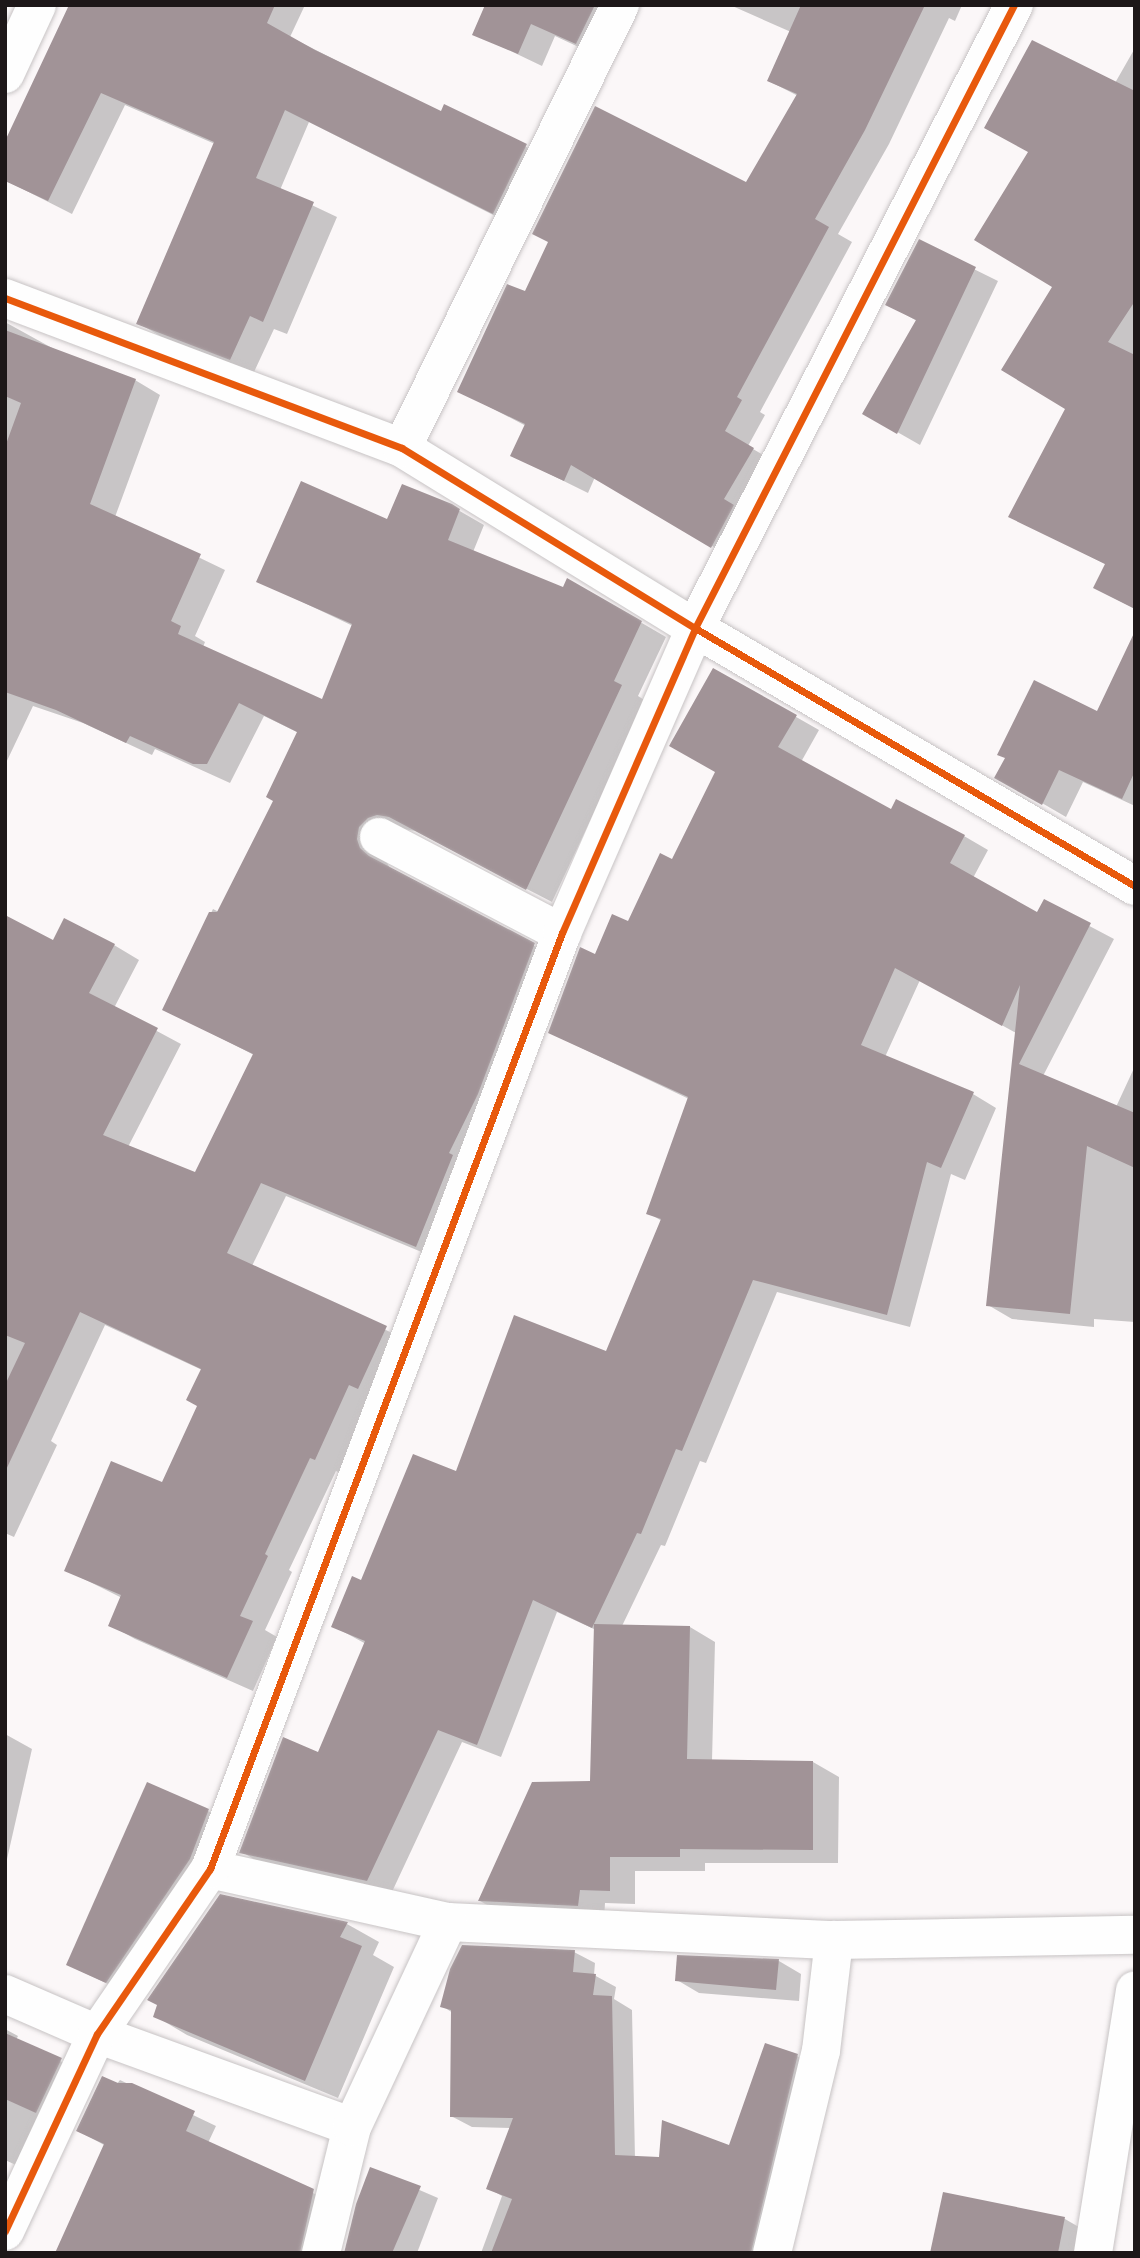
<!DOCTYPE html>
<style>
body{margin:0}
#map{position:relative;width:1140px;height:2258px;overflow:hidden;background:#fbf7f8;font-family:Cabin,sans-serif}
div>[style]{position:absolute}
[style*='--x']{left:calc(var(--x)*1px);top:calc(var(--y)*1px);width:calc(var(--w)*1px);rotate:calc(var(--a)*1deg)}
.shadow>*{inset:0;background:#0003}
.building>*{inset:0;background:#a19397}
.roads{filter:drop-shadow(0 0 2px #c7c3c4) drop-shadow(0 0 2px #c7c3c4)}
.minor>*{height:38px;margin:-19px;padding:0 19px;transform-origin:19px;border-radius:19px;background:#fefefe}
.cycleway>*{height:7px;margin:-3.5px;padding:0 3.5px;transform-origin:3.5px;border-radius:3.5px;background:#e8590c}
span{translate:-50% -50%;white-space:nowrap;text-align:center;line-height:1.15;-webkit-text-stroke:7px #fdf5f7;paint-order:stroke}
.frame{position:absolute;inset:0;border:7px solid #1d1718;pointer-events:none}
</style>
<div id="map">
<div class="shadow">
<div style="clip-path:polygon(74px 5px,305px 5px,290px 37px,441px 113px,445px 106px,550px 159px,517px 227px,309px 122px,280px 190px,337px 217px,287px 334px,274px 329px,254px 372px,162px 337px,138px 323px,215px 144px,125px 105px,72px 214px,5px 180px)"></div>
<div style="clip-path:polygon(487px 5px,626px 5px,600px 57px,555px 36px,542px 66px,475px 34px)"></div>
<div style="clip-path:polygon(730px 5px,962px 5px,955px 21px,949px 18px,889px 144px,838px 234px,852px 242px,760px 412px,765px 415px,748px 446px,777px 463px,736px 560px,595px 477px,588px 493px,513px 456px,526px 426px,459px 391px,526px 294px,747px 185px,798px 96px,769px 81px,791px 32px)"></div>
<div style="clip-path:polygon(1135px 48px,1135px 609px,1095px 588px,1107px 565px,1011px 516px,1068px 409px,1055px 286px,1115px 83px)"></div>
<div style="clip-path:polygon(919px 242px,998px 281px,920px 445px,864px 413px,917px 321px,887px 304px)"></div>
<div style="clip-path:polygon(5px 322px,63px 354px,135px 380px,160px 395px,115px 517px,225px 570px,195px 636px,205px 642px,203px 647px,322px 702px,353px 626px,258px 581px,388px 522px,451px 506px,484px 525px,473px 552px,564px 589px,568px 580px,666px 637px,638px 696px,646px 701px,552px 902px,415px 831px,404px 829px,382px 854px,391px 870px,559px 959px,441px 1260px,286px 1196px,252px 1266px,411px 1342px,340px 1473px,336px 1471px,289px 1570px,292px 1572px,265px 1630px,277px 1637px,253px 1691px,135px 1639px,110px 1625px,122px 1598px,66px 1570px,163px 1484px,199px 1406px,202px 1370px,105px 1325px,51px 1441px,57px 1445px,14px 1537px,5px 1533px,5px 917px,54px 942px,114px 945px,139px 960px,114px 1008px,181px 1044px,128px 1147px,195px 1175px,254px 1055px,164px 1009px,213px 909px,219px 912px,275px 801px,299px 733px,264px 716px,230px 783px,155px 749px,152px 755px,83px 723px,33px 706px,5px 765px)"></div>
<div style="clip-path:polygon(1135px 635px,1135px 806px,1083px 782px,1066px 817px,997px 777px,1098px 714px)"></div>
<div style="clip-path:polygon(714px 670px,819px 730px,801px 762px,891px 811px,964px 836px,988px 850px,973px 878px,1038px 914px,1044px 902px,1114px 939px,1043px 1076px,1116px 1107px,1135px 1066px,1135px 1322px,1094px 1319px,1094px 1327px,1012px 1319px,988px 1305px,1016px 1033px,920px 980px,885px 1057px,973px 1094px,996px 1108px,965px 1180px,951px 1174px,910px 1327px,777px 1292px,706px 1463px,700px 1461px,665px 1546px,661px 1545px,622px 1626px,690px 1627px,715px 1642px,712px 1761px,813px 1762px,839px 1777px,838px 1863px,705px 1863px,705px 1871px,635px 1871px,635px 1904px,605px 1903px,604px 1920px,505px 1915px,480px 1901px,592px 1783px,596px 1630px,557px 1612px,501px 1757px,462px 1742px,391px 1894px,265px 1866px,242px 1852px,318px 1754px,366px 1644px,333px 1626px,362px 1582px,457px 1474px,607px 1353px,662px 1221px,648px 1213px,689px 1099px,550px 1033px,596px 956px,628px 923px,673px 862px,717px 771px)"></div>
<div style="clip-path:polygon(5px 1734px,32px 1749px,5px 1868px)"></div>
<div style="clip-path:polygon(208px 1811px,231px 1824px,129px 1994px,68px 1965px)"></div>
<div style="clip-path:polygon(347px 1924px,379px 1942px,373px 1955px,394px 1967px,338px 2098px,187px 2035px,155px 2016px)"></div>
<div style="clip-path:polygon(574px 1952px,595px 1963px,594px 1975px,616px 1987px,614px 1999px,632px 2010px,635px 2158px,661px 2159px,730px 2148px,797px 2056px,817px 2068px,772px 2253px,481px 2253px,502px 2196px,488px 2188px,511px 2128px,472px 2127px,451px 2116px,453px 2013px,442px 2006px)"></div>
<div style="clip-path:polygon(779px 1961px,801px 1974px,799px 2001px,699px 1993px,677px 1980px)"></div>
<div style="clip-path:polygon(5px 2029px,18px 2036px,16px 2040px,83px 2072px,29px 2171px,5px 2160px)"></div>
<div style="clip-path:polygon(120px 2080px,216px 2126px,208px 2143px,336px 2204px,323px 2253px,57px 2253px,106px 2146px,78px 2131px)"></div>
<div style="clip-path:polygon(371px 2169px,438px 2198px,417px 2253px,345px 2253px)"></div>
<div style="clip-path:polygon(945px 2194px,1065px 2219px,1091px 2234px,1087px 2253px,932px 2253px)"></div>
</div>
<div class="building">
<div style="clip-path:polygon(69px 5px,275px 5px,267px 23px,315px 50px,441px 111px,444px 104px,527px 144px,493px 214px,285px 110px,256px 178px,314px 202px,263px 322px,250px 316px,230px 360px,136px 324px,214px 142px,101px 93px,48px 201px,5px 181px,5px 141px)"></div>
<div style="clip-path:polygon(485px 5px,595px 5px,576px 44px,531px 24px,518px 54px,472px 35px)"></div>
<div style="clip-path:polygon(801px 5px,925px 5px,865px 130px,815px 219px,829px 227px,737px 397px,742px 400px,725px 431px,754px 448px,724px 499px,734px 505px,711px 548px,571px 465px,564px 481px,510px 456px,525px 424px,457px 392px,507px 284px,525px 291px,548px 242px,532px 234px,595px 106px,746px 182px,797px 94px,767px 81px)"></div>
<div style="clip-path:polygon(1032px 40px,1135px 91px,1135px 301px,1108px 342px,1135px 355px,1135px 609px,1093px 588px,1105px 564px,1008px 517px,1065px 409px,1001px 370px,1052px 287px,974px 240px,1028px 152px,984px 128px)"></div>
<div style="clip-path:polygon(919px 239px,976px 267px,897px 434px,862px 414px,916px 320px,885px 305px)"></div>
<div style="clip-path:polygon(5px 330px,136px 379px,90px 504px,201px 554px,171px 621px,181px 626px,178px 634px,322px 699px,352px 624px,256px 582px,301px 481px,387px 519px,402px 484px,452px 504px,460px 509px,448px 540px,563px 587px,567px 578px,642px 621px,614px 681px,622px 685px,526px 890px,389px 817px,377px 815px,368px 818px,359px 827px,357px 839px,360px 848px,369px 856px,535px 943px,478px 1094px,449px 1153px,453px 1155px,416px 1247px,261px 1183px,227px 1253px,387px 1326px,358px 1389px,349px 1385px,315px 1460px,310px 1458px,265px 1554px,268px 1556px,240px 1616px,253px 1621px,227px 1678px,108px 1626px,121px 1595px,64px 1571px,111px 1461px,162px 1482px,197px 1406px,186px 1400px,201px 1369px,80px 1312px,5px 1472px,5px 1385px,25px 1343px,5px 1335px,5px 915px,53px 940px,64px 918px,115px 944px,89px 993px,158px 1028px,103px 1135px,195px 1172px,253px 1054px,162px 1010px,209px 912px,217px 912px,273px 801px,266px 797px,297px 732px,239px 703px,207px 764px,193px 764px,130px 736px,126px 743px,56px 710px,5px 692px,5px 447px,21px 403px,5px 396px)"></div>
<div style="clip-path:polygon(1135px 631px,1135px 771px,1122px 799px,1059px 770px,1042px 805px,994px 778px,1005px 758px,997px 755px,1034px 680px,1097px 711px)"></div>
<div style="clip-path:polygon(713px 668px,797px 715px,778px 747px,891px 809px,896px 799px,965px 835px,950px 863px,1037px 912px,1044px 899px,1091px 923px,1019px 1064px,1135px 1113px,1135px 1168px,1087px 1146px,1070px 1314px,986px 1306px,1020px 985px,1002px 1026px,895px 968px,861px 1045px,974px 1092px,941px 1168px,927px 1162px,887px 1315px,753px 1280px,682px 1451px,676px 1449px,641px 1534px,637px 1533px,592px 1628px,533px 1600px,477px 1745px,438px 1730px,367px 1881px,239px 1853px,283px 1737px,318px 1752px,365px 1641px,331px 1627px,352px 1576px,361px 1580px,413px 1454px,456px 1471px,514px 1315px,606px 1351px,661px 1219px,646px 1214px,688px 1097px,548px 1033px,580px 947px,595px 954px,612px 914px,628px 921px,660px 853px,672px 859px,715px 772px,669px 746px)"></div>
<div style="clip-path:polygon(594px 1624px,690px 1626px,687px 1759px,813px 1761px,813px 1850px,680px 1849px,680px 1857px,610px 1857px,610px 1891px,580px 1890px,578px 1906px,478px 1901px,532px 1782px,590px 1781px)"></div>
<div style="clip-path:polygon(147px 1782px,209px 1809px,190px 1859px,106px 1983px,66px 1965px)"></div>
<div style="clip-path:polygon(220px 1894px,348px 1922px,340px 1937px,362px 1946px,305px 2081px,153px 2017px,157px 2005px,147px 2000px)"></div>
<div style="clip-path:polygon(462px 1945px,575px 1950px,573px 1972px,596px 1974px,593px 1995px,612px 1996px,615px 2155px,659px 2157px,662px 2120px,729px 2145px,765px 2043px,798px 2054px,751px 2253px,491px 2253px,512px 2199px,486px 2189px,513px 2118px,450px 2117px,451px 2010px,440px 2007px,450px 1969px)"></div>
<div style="clip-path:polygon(677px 1955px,779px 1959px,776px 1990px,675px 1981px)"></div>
<div style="clip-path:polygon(5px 2033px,62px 2058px,36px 2113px,5px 2099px)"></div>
<div style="clip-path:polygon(102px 2076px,118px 2083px,132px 2083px,195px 2111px,186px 2131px,314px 2189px,300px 2253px,55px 2253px,104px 2144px,76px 2131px)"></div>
<div style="clip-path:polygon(370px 2167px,421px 2186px,392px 2253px,344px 2253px,356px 2204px)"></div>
<div style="clip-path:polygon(943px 2192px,1065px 2217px,1058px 2253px,930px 2253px)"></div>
</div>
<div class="roads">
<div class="minor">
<div style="--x:5;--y:74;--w:76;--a:-65.1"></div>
<div style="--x:5;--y:298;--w:424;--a:20.7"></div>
<div style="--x:402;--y:448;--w:344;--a:31.6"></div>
<div style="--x:695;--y:628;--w:510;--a:30.39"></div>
<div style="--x:402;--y:448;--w:494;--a:-63.8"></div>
<div style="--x:379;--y:837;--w:207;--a:27.7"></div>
<div style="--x:210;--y:1869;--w:244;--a:12.6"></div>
<div style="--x:448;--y:1922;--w:386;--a:2.7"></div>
<div style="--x:834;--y:1940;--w:301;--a:-1"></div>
<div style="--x:5;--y:1994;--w:100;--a:23.5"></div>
<div style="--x:97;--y:2034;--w:271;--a:20"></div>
<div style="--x:5;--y:2231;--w:217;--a:-65"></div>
<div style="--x:97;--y:2034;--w:200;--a:-55.6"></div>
<div style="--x:210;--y:1869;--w:1000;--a:-69.39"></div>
<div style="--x:562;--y:933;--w:333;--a:-66.4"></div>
<div style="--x:695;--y:628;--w:700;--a:-62.89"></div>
<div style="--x:321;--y:2253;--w:130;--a:-76.2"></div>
<div style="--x:352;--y:2127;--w:226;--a:-64.9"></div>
<div style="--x:772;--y:2253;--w:208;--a:-76.4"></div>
<div style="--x:821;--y:2051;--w:112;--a:-83.3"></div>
<div style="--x:1093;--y:2253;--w:266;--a:-80.9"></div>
</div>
</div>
<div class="cycleway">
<div style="--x:5;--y:298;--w:424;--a:20.7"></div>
<div style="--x:402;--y:448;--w:344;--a:31.6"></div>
<div style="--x:695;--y:628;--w:510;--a:30.39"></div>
<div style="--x:5;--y:2231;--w:217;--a:-65"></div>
<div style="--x:97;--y:2034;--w:200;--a:-55.6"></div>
<div style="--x:210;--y:1869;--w:1000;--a:-69.39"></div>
<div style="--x:562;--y:933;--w:333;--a:-66.4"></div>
<div style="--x:695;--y:628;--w:700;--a:-62.89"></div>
</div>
<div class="frame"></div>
</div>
